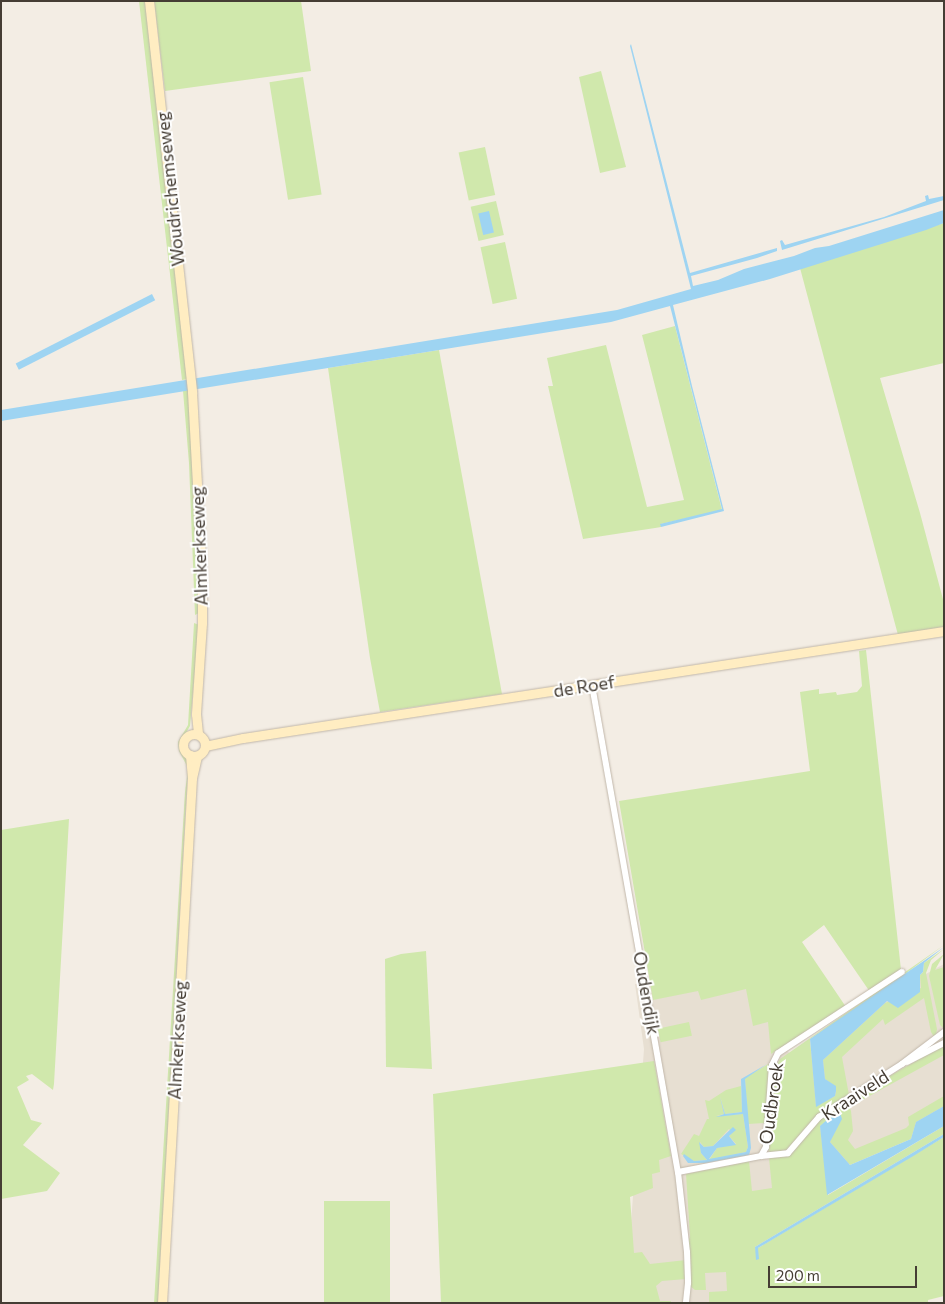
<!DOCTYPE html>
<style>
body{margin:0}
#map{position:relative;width:945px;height:1304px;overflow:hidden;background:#f3ede4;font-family:Commissioner,sans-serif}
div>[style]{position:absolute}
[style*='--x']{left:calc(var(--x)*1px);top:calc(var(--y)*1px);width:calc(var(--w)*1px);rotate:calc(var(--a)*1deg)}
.residential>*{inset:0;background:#e7dfd2}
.green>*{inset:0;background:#d0e8ac;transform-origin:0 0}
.water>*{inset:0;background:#9ed4f2;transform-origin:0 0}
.roads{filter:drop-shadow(0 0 1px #c1b7aa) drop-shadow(0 0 1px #c1b7aa)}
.street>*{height:6px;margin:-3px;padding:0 3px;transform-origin:3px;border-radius:3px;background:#fff}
.secondary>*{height:9px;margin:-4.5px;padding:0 4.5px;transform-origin:4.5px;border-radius:4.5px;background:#ffedc2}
.secondary>.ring{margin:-4.5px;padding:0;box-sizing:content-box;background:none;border:9px solid #ffedc2;border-radius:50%}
span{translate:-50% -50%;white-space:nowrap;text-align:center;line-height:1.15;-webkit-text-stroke:4px #fff;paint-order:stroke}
.street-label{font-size:18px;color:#453d34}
.frame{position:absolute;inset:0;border:2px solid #453d34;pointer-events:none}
.scale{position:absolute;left:768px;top:1266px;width:149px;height:22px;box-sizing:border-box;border:2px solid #453d34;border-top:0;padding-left:6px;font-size:15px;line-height:18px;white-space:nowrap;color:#453d34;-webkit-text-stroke:4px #fff;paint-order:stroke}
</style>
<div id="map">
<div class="residential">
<div style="clip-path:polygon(944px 964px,944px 1125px,779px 1193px,721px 1303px,625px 1303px,644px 1049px,635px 984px,763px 976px,772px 1035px,798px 1062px,895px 991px)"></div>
</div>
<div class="green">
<div style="clip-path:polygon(139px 1px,147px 1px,188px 379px,182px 380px)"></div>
<div style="clip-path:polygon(154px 1px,301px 1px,311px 71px,165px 91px)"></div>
<div style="clip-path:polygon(601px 71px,626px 167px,600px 173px,579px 77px)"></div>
<div style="left:303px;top:77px;width:119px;height:34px;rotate:81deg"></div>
<div style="left:485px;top:147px;width:49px;height:27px;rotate:78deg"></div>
<div style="left:496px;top:201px;width:35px;height:26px;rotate:77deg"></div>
<div style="clip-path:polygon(944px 223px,944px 363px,880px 378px,920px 513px,944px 603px,944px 627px,898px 635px,800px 268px)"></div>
<div style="left:505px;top:242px;width:58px;height:25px;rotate:78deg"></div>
<div style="clip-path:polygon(675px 326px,722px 510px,661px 524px,661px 527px,655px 528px,583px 539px,548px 386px,553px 386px,547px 358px,606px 345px,647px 507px,684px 500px,642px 335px)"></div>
<div style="clip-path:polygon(439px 350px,502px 694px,380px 712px,370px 658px,328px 368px)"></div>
<div style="clip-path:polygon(189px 390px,199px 613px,195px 615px,189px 463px,183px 391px)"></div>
<div style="clip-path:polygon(194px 623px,199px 625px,190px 726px,180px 743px,181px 749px,187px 759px,187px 766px,179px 751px,178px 742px,188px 725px)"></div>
<div style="clip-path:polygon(866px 650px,901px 970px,870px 992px,824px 925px,802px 942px,846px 1007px,771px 1054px,768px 1022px,753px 1026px,746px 989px,701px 1000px,698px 991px,653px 1000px,619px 801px,810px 771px,800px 692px,819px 689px,819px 694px,836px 692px,837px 695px,857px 692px,862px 686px,859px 651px)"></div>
<div style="clip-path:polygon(188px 769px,158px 1303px,154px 1303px,185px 792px)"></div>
<div style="clip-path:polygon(69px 819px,54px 1084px,53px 1090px,32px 1074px,26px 1076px,29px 1080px,17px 1087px,31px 1120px,42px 1123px,23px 1145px,60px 1173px,47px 1191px,1px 1199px,1px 830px)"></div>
<div style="clip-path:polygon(944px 945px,881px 992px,851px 1012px,810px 1039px,816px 1106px,835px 1096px,836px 1091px,833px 1085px,825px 1079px,823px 1060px,885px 1003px,921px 988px,920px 975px,923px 972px,924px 963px,944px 949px,931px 960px,926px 973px,937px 1029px,936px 1035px,934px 1037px,931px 1032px,924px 998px,885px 1025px,883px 1019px,842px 1057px,849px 1095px,828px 1107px,813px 1120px,790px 1149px,769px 1154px,775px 1069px,780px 1059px)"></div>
<div style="clip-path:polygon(426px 951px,432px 1069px,386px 1067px,385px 959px,401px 954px)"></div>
<div style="clip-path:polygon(944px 954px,935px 970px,944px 967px,944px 1029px,940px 1025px,929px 976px,932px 964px)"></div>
<div style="left:689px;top:1022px;width:14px;height:32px;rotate:78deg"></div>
<div style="clip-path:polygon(944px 1045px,944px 1055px,855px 1104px,851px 1098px)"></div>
<div style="clip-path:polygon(654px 1061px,671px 1156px,659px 1160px,660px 1172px,652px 1174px,653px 1188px,630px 1197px,634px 1253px,642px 1252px,650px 1264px,686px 1260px,686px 1279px,662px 1281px,656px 1286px,660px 1301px,671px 1301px,671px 1303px,441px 1303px,433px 1094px)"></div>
<div style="clip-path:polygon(770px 1063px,766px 1123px,748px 1124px,745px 1078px)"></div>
<div style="clip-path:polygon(741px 1086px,742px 1112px,725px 1114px,720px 1096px,724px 1114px,716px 1116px,743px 1114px,748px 1147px,746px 1152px,709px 1160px,717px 1148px,736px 1144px,729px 1136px,732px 1133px,729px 1129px,713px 1146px,704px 1147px,700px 1142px,701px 1153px,707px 1160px,694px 1161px,681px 1154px,694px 1134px,699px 1136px,707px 1119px,709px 1119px,705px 1100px,709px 1101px,726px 1090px)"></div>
<div style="clip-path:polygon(944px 1096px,944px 1106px,916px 1122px,911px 1139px,850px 1165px,830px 1142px,840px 1114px,820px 1126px,828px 1195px,944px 1126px,944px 1134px,755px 1247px,758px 1259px,758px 1248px,944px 1137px,944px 1296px,928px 1300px,928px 1303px,709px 1303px,709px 1292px,727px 1291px,726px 1272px,705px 1273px,706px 1290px,695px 1290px,690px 1286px,688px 1244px,690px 1236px,686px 1174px,749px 1161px,752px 1191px,772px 1188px,769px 1158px,788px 1154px,818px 1119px,847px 1101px,851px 1111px,853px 1131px,848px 1140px,855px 1149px,906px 1128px,909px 1125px,908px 1117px)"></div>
<div style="left:390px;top:1201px;width:102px;height:66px;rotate:90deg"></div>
</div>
<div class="water">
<div style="clip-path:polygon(631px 44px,690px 273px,777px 248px,777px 251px,757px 258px,691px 276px,693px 286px,718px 280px,744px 269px,794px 256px,815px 248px,829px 246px,944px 210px,944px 223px,926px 230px,770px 279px,673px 305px,692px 386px,724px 511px,661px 527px,660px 524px,722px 509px,670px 306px,611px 322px,1px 421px,1px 410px,617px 310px,691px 289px,630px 46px)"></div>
<div style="clip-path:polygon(928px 195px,929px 199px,944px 196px,944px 200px,782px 250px,780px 241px,782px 240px,785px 245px,884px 217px,926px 201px,925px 196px)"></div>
<div style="left:489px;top:211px;width:22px;height:11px;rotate:77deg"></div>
<div style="left:152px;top:294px;width:7px;height:153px;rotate:63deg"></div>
<div style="clip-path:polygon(944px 947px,924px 963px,923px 972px,920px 975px,920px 992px,898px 1008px,887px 1001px,885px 1003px,823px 1060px,825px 1079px,836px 1086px,836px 1091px,835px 1096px,816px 1107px,810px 1039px)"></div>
<div style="clip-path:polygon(767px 1064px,745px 1079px,751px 1148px,749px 1155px,706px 1163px,688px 1163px,683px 1156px,684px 1154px,694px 1161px,707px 1160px,701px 1153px,699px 1142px,704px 1147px,713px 1146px,733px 1127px,736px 1130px,729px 1136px,736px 1145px,717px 1148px,709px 1159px,746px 1152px,748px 1147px,743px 1114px,716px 1117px,724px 1114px,720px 1097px,725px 1114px,742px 1112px,741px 1079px)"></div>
<div style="clip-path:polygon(944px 1106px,944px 1126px,827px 1195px,820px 1126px,828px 1119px,840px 1113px,842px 1119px,830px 1142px,850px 1165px,911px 1139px,916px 1122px)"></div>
<div style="clip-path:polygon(944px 1134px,944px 1137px,915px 1155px,758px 1248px,759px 1259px,756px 1260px,755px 1247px)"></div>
</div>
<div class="roads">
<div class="street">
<div style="--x:592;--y:685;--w:495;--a:80"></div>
<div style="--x:678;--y:1172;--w:81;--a:83.6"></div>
<div style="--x:687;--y:1252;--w:31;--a:88"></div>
<div style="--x:688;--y:1283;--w:20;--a:96"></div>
<div style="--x:907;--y:1062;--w:42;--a:-27.2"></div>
<div style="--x:761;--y:1156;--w:27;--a:-6"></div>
<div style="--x:788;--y:1153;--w:48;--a:-49.3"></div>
<div style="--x:819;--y:1117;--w:98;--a:-32.6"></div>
<div style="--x:902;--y:1064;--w:53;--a:-37.3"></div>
<div style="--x:678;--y:1172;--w:85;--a:-10.9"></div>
<div style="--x:761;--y:1156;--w:10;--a:-61"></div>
<div style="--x:766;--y:1147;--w:82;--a:-85.8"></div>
<div style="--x:772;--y:1065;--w:13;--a:-63"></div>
<div style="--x:778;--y:1053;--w:148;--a:-33.2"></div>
</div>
<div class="secondary">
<div style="--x:149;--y:1;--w:393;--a:83.7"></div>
<div style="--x:192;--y:392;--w:185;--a:86.9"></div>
<div style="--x:202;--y:577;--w:46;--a:90"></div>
<div style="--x:202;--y:623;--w:91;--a:93.8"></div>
<div style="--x:196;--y:714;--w:20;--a:84"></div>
<div class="ring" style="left:183px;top:734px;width:13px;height:13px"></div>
<div style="--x:205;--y:746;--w:39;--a:-12"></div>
<div style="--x:243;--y:738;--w:709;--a:-8.68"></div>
<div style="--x:190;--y:755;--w:23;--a:85"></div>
<div style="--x:192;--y:778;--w:23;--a:-77"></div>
<div style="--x:162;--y:1303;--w:526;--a:-86.73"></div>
</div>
</div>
<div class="street-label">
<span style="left:170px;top:189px;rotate:-96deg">Woudrichemseweg</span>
<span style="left:199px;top:546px;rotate:-92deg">Almkerkseweg</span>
<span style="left:584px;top:686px;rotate:-9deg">de Roef</span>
<span style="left:647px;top:993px;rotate:80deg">Oudendijk</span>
<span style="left:177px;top:1040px;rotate:-87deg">Almkerkseweg</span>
<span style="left:855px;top:1095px;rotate:-33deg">Kraaiveld</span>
<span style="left:771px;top:1103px;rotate:-82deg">Oudbroek</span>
</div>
<div class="frame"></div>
<div class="scale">200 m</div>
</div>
